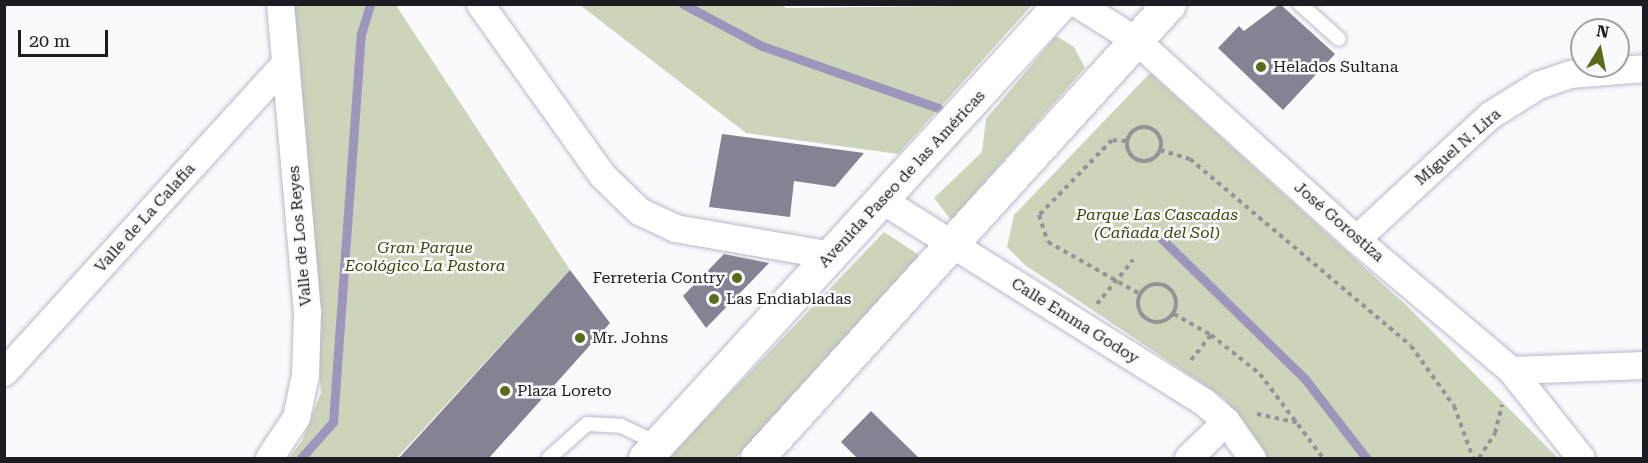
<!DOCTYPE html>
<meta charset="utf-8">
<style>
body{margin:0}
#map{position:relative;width:1648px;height:463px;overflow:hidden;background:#fafafd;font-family:"Roboto Serif",serif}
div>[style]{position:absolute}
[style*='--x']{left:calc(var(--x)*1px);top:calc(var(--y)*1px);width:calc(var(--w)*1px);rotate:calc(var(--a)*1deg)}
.green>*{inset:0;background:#ccd4ba}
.stream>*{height:9px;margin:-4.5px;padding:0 4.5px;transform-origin:4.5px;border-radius:4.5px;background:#9d95bb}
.building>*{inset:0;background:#858293}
.path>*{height:4px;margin-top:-2px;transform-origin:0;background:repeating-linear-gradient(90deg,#949397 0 4.5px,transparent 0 9px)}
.path>.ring{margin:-2px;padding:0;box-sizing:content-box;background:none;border:4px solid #949397;border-radius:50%}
.roads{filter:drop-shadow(0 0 2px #bbb8ca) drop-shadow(0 0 2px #bbb8ca)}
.lane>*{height:14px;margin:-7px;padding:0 7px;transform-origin:7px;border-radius:7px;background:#fff}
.street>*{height:27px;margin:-13.5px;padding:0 13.5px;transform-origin:13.5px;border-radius:13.5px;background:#fff}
.secondary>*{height:33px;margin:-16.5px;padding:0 16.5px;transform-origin:16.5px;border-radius:16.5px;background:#fff}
.dots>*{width:16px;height:16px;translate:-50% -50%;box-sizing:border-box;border:3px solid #fafafd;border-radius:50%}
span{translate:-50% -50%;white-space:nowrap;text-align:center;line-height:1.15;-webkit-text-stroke:5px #fafafd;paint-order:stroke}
.poi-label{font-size:16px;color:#1d1c22}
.left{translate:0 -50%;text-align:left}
.right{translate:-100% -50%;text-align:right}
.street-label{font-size:16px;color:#1d1c22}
.park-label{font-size:16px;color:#3a4808;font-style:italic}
.frame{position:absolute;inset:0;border:6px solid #1d1c22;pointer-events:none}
.north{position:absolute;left:1570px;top:18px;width:60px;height:60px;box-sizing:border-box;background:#fafafd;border:2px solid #a2a1a5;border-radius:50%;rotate:10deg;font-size:16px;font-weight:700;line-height:24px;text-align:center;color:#1d1c22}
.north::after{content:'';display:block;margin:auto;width:21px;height:27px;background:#596c19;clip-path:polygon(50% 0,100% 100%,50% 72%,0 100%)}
.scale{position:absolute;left:18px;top:30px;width:90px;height:27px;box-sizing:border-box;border:3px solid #1d1c22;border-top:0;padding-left:8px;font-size:18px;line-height:21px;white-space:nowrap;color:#1d1c22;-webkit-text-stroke:4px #fafafd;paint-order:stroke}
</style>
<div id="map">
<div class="green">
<div style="clip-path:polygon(780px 4px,786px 8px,1032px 5px,898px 154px,746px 133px,580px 5px)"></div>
<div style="clip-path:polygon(292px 5px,400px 5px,397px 7px,570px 270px,397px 458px,289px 458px,302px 441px,321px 393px)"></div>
<div style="clip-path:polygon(1056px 36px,1074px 47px,1085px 68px,951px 220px,934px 198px,982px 152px,986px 119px)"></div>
<div style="clip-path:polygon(1150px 73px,1407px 306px,1558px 458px,1267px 458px,1224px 398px,1025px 265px,1007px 247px,1014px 215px)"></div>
<div style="clip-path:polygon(884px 232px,919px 255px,736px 458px,668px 458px)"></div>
</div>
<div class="stream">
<div style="--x:683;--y:4;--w:89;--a:28"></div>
<div style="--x:762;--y:46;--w:187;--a:19.4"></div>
<div style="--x:1161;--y:238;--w:202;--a:44.4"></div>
<div style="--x:1305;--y:379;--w:100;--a:52.3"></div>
<div style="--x:301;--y:458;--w:48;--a:-48.4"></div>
<div style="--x:333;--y:422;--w:389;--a:-85.9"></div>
<div style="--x:361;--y:34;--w:31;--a:-73"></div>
</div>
<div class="building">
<div style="clip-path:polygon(1280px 4px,1335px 54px,1283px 110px,1218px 48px,1239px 26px,1244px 31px)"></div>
<div style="clip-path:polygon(722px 134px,864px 153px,835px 187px,794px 181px,790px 217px,709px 207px)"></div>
<div style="clip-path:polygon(724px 254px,769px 263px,706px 328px,683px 296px)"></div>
<div style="clip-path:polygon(570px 270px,610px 323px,488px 459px,398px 459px)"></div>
<div style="clip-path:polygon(871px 411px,920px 459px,858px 459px,841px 442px)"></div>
</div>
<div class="path">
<div class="ring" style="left:1127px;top:127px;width:30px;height:30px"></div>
<div style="--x:1126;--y:141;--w:14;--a:-176"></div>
<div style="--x:1112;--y:140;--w:105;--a:134.2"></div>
<div style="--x:1039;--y:215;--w:28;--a:72"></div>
<div style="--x:1048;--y:242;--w:106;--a:29.5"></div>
<div style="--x:1160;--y:150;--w:31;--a:17"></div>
<div style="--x:1190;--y:159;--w:289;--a:40.2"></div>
<div style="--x:1411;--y:346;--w:74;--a:54.4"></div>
<div style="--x:1454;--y:406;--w:55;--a:69.9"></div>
<div class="ring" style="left:1138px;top:284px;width:34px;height:34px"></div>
<div style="--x:1097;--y:304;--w:57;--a:-50.7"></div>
<div style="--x:1174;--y:314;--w:43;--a:29.6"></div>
<div style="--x:1211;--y:335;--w:63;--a:38.5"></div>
<div style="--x:1260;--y:374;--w:105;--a:53.1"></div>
<div style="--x:1191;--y:360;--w:32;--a:-51"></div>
<div style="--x:1257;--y:414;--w:44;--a:11.8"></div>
<div style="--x:1479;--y:458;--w:30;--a:-57"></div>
<div style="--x:1495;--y:433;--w:29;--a:-76"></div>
</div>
<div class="roads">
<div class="lane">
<div style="--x:1300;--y:4;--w:52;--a:41.9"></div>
<div style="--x:549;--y:458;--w:51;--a:-41.8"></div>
<div style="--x:587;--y:424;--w:34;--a:3"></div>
<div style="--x:621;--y:426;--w:42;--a:25.3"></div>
</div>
<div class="street">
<div style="--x:480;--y:4;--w:210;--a:54.5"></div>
<div style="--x:602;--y:175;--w:52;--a:44.2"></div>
<div style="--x:639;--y:211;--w:40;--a:25"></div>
<div style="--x:675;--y:228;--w:159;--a:9.8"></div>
<div style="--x:1078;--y:4;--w:70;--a:32.1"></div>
<div style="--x:1137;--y:41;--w:295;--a:42.1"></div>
<div style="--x:1356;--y:239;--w:203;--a:40.2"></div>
<div style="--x:1511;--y:370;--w:112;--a:51.5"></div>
<div style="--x:882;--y:200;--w:380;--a:32.1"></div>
<div style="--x:1204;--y:402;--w:29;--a:41"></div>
<div style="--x:1226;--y:421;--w:45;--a:54.9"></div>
<div style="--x:1356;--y:239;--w:183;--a:-42.8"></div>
<div style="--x:1490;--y:115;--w:57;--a:-32"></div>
<div style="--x:1538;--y:85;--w:34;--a:-19"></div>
<div style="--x:1570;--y:74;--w:74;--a:-4.6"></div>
<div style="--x:1511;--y:370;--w:133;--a:-2.2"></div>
<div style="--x:4;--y:372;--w:418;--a:-47.7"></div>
<div style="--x:269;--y:458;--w:49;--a:-56.6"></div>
<div style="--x:296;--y:417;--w:43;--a:-77.9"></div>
<div style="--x:305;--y:375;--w:63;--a:-88.2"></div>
<div style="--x:307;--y:312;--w:309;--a:-95"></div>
<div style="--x:1188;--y:458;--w:53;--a:-44.2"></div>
</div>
<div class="secondary">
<div style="--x:645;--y:458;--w:615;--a:-47.57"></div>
<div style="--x:757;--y:458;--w:613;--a:-47.78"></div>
</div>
</div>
<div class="dots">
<div style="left:1261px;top:67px;background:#596c19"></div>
<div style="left:737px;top:278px;background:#596c19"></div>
<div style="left:714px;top:299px;background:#596c19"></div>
<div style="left:580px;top:338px;background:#596c19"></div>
<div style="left:505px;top:391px;background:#596c19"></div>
</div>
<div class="poi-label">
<span class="left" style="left:1273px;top:67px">Helados Sultana</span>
<span class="right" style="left:725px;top:278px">Ferreteria Contry</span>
<span class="left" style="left:726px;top:299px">Las Endiabladas</span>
<span class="left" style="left:592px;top:338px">Mr. Johns</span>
<span class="left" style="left:517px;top:391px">Plaza Loreto</span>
</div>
<div class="street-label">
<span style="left:1458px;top:147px;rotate:-41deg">Miguel N. Lira</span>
<span style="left:902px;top:179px;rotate:-47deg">Avenida Paseo de las Américas</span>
<span style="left:145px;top:218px;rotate:-48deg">Valle de La Calafia</span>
<span style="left:1339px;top:222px;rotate:41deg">José Gorostiza</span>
<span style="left:300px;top:236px;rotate:-95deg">Valle de Los Reyes</span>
<span style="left:1075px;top:321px;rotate:32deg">Calle Emma Godoy</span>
</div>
<div class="park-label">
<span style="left:1157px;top:224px">Parque Las Cascadas<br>(Cañada del Sol)</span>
<span style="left:425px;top:257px">Gran Parque<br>Ecológico La Pastora</span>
</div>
<div class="frame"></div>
<div class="north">N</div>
<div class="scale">20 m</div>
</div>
